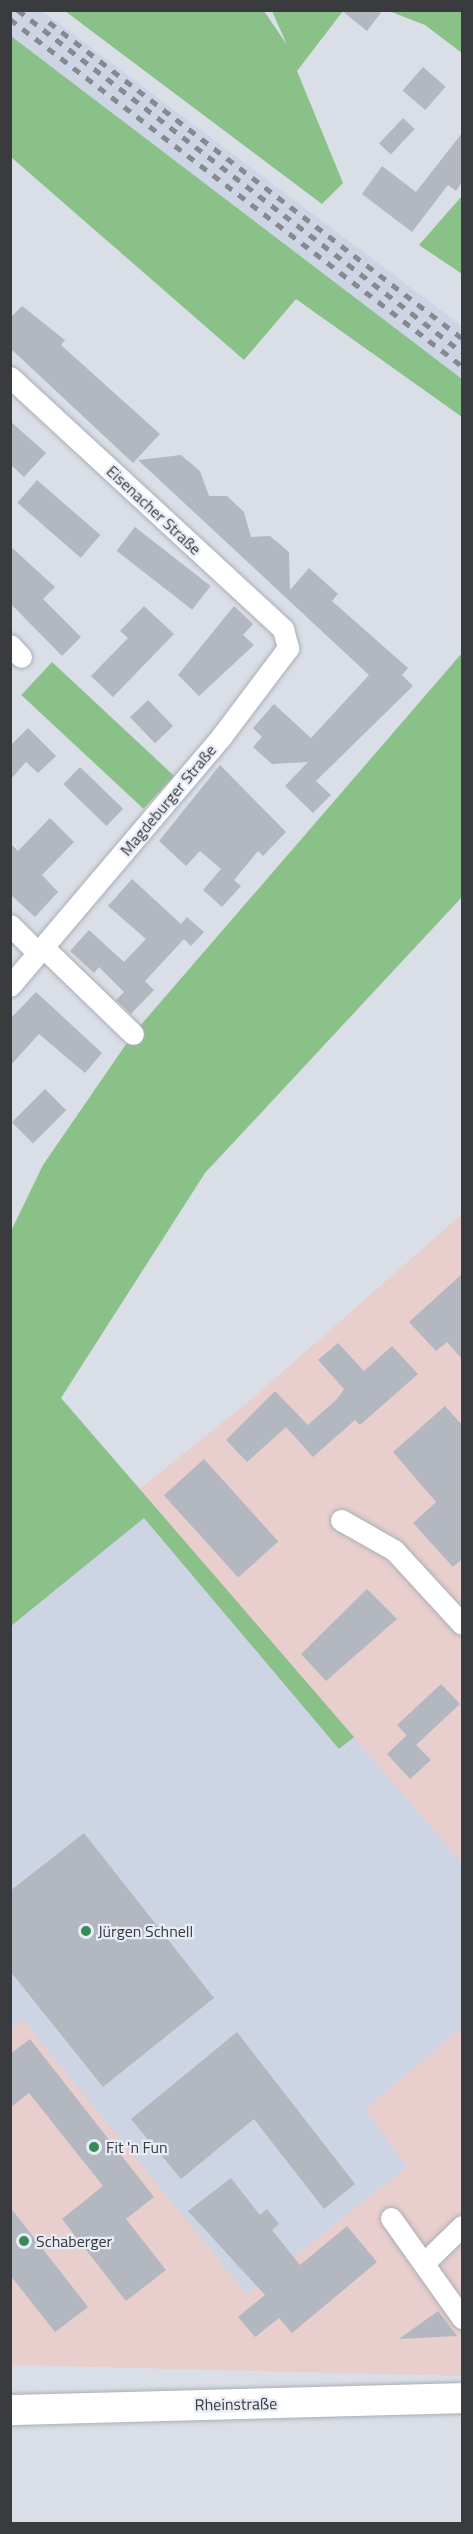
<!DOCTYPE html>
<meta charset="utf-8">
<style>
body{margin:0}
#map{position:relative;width:473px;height:2534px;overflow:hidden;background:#dadfe7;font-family:"Titillium Web",sans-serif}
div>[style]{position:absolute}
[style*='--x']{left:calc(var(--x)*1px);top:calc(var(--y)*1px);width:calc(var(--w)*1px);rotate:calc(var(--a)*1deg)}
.commercial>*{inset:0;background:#e8cecc}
.built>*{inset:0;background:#cdd5e4}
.green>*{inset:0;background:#8ac188;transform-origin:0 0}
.building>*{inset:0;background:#b3b7c0;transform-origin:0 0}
.roads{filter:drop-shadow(0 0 2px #aaafb7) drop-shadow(0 0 2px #aaafb7)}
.minor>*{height:21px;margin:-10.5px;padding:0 10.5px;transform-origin:10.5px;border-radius:10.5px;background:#fff}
.secondary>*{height:30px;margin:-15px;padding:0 15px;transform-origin:15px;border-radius:15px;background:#fff}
.rail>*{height:4.5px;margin-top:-2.25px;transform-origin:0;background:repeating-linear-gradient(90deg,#86898f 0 8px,transparent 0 16px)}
.dots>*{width:16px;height:16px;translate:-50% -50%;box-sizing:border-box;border:3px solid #e7ecf5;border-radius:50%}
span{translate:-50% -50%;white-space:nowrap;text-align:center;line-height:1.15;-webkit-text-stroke:4.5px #e7ecf5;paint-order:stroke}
.street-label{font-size:16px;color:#393b3f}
.poi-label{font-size:16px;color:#393b3f}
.left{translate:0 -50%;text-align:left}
.frame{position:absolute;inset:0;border:12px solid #393b3f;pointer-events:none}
</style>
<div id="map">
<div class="commercial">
<div style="clip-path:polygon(462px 1214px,462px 2376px,11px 2365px,11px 1592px,247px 1403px)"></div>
</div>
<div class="built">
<div style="clip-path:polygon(10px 11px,42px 11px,462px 326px,462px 379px,11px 36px)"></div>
<div style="clip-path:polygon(61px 1398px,462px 1863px,462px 2027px,365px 2109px,407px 2167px,247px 2294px,23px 2020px,11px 2030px,11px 1475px)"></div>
</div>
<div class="green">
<div style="clip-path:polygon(65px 11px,264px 11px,287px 45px,272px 11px,343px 11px,297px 71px,343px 183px,322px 204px)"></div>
<div style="clip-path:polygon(389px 11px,462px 11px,462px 53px,425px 25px)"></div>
<div style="clip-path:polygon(11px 36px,462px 379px,462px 417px,296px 299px,244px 360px,11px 157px)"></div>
<div style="clip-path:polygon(462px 196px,462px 274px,419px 245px)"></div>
<div style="clip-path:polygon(462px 653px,462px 897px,205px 1173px,61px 1398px,354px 1737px,339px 1749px,144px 1518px,11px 1626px,11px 1231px,43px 1165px,133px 1034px)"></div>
<div style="left:52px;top:662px;width:167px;height:45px;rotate:43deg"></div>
</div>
<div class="building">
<div style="clip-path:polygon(341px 10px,383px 10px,367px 31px)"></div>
<div style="left:423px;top:67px;width:30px;height:31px;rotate:41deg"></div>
<div style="left:403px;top:118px;width:16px;height:35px;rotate:43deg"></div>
<div style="clip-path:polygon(462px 133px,462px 182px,456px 191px,448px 185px,412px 232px,362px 194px,382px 166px,416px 192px)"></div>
<div style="clip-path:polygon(22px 306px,65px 340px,61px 345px,160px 434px,133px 463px,10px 348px,10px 318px)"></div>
<div style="clip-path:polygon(10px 421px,46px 453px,24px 477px,10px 464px)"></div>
<div style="clip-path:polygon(181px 455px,200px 471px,209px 496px,227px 496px,244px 512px,251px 537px,270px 536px,289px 552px,290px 590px,309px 568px,338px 594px,332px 601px,408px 668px,402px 675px,413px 686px,316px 781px,331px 795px,313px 813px,285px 786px,308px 762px,272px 764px,253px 747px,262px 737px,253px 728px,274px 704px,311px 738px,369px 675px,138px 460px)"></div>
<div style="left:37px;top:480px;width:84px;height:30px;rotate:41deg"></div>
<div style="left:135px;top:527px;width:96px;height:30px;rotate:38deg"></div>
<div style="clip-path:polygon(10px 546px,55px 587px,43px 599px,81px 637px,62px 656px,10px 603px)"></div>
<div style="clip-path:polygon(144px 606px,174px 634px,113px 697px,91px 676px,128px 638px,120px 631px)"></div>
<div style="clip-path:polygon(234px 606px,253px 624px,243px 635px,254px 645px,199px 696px,178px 675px)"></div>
<div style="left:148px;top:700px;width:36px;height:25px;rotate:46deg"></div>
<div style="clip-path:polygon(28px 728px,56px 756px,38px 773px,26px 762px,10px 780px,10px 746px)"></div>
<div style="clip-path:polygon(220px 765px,286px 832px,263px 856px,258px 851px,234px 880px,241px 886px,222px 907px,203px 890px,221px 869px,200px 851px,186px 866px,159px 841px)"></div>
<div style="left:80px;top:767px;width:60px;height:24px;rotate:44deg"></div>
<div style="clip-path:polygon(50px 818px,74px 842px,42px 875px,58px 892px,35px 917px,10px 894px,10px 843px,18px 851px)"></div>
<div style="clip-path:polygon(132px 879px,181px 924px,187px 917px,204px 932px,191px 946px,184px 939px,145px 981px,154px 990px,131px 1014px,116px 1000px,124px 992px,99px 967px,94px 973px,70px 951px,89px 930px,124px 962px,146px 939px,108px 906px)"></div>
<div style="clip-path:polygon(36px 992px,102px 1053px,85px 1073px,39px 1034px,10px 1066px,10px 1019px)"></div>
<div style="left:45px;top:1089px;width:30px;height:47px;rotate:45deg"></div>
<div style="clip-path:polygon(462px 1274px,462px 1359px,447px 1342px,436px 1351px,409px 1322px)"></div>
<div style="clip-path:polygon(338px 1343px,364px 1371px,392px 1346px,418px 1374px,360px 1425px,355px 1420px,313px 1457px,286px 1427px,247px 1462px,226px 1440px,275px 1391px,308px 1425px,337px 1399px,344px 1389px,318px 1360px)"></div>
<div style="clip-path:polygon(445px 1406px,462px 1425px,462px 1559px,453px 1567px,413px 1523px,436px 1502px,393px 1452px)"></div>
<div style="left:204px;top:1459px;width:111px;height:54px;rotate:48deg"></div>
<div style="clip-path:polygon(367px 1589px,397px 1619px,326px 1681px,301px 1654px)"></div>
<div style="clip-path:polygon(441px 1684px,460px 1704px,416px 1745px,431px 1760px,410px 1779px,387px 1754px,407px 1735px,411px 1740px,397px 1725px)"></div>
<div style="clip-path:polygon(84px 1833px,214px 1998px,103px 2087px,10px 1971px,10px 1891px)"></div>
<div style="clip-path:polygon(237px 2032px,355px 2184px,324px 2209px,254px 2119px,181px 2179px,131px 2119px)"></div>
<div style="clip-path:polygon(30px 2039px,154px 2197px,126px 2219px,166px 2270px,126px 2301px,62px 2219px,103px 2186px,29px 2093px,10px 2108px,10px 2054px)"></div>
<div style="clip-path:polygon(231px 2178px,260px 2215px,267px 2209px,279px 2224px,272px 2230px,300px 2265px,347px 2226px,377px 2262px,292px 2333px,279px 2318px,255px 2337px,238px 2317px,265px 2295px,188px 2211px)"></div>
<div style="clip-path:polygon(10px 2207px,88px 2307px,55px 2332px,10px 2275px)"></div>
<div style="clip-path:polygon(438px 2311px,457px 2336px,399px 2339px)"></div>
</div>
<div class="roads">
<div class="minor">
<div style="--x:10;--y:377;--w:372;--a:42.7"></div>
<div style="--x:283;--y:629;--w:20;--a:75"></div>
<div style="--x:288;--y:648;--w:111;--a:127"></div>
<div style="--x:221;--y:737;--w:326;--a:130.3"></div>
<div style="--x:10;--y:645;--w:16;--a:47"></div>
<div style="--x:10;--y:925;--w:40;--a:45"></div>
<div style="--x:43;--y:947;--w:125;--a:44"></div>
<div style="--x:341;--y:1520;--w:61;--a:29.5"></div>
<div style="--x:394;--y:1550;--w:100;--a:47.4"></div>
<div style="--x:391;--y:2218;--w:123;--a:54.6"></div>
<div style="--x:424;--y:2263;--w:53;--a:-44.2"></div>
</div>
<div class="secondary">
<div style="--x:10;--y:2410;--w:452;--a:-1.5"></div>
</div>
</div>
<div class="rail">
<div style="--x:18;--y:10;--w:560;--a:37.61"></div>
<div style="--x:10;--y:19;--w:570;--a:37.51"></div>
<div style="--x:49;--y:22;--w:520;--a:37.42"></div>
</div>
<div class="dots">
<div style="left:86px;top:1931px;background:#398959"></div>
<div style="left:94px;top:2147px;background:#398959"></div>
<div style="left:24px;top:2241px;background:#398959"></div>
</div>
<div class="street-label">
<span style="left:154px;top:510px;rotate:43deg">Eisenacher Straße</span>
<span style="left:168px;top:800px;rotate:-50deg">Magdeburger Straße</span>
<span style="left:236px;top:2404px;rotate:-1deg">Rheinstraße</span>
</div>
<div class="poi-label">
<span class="left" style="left:98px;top:1931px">Jürgen Schnell</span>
<span class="left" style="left:106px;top:2147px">Fit 'n Fun</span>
<span class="left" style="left:36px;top:2241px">Schaberger</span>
</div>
<div class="frame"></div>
</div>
